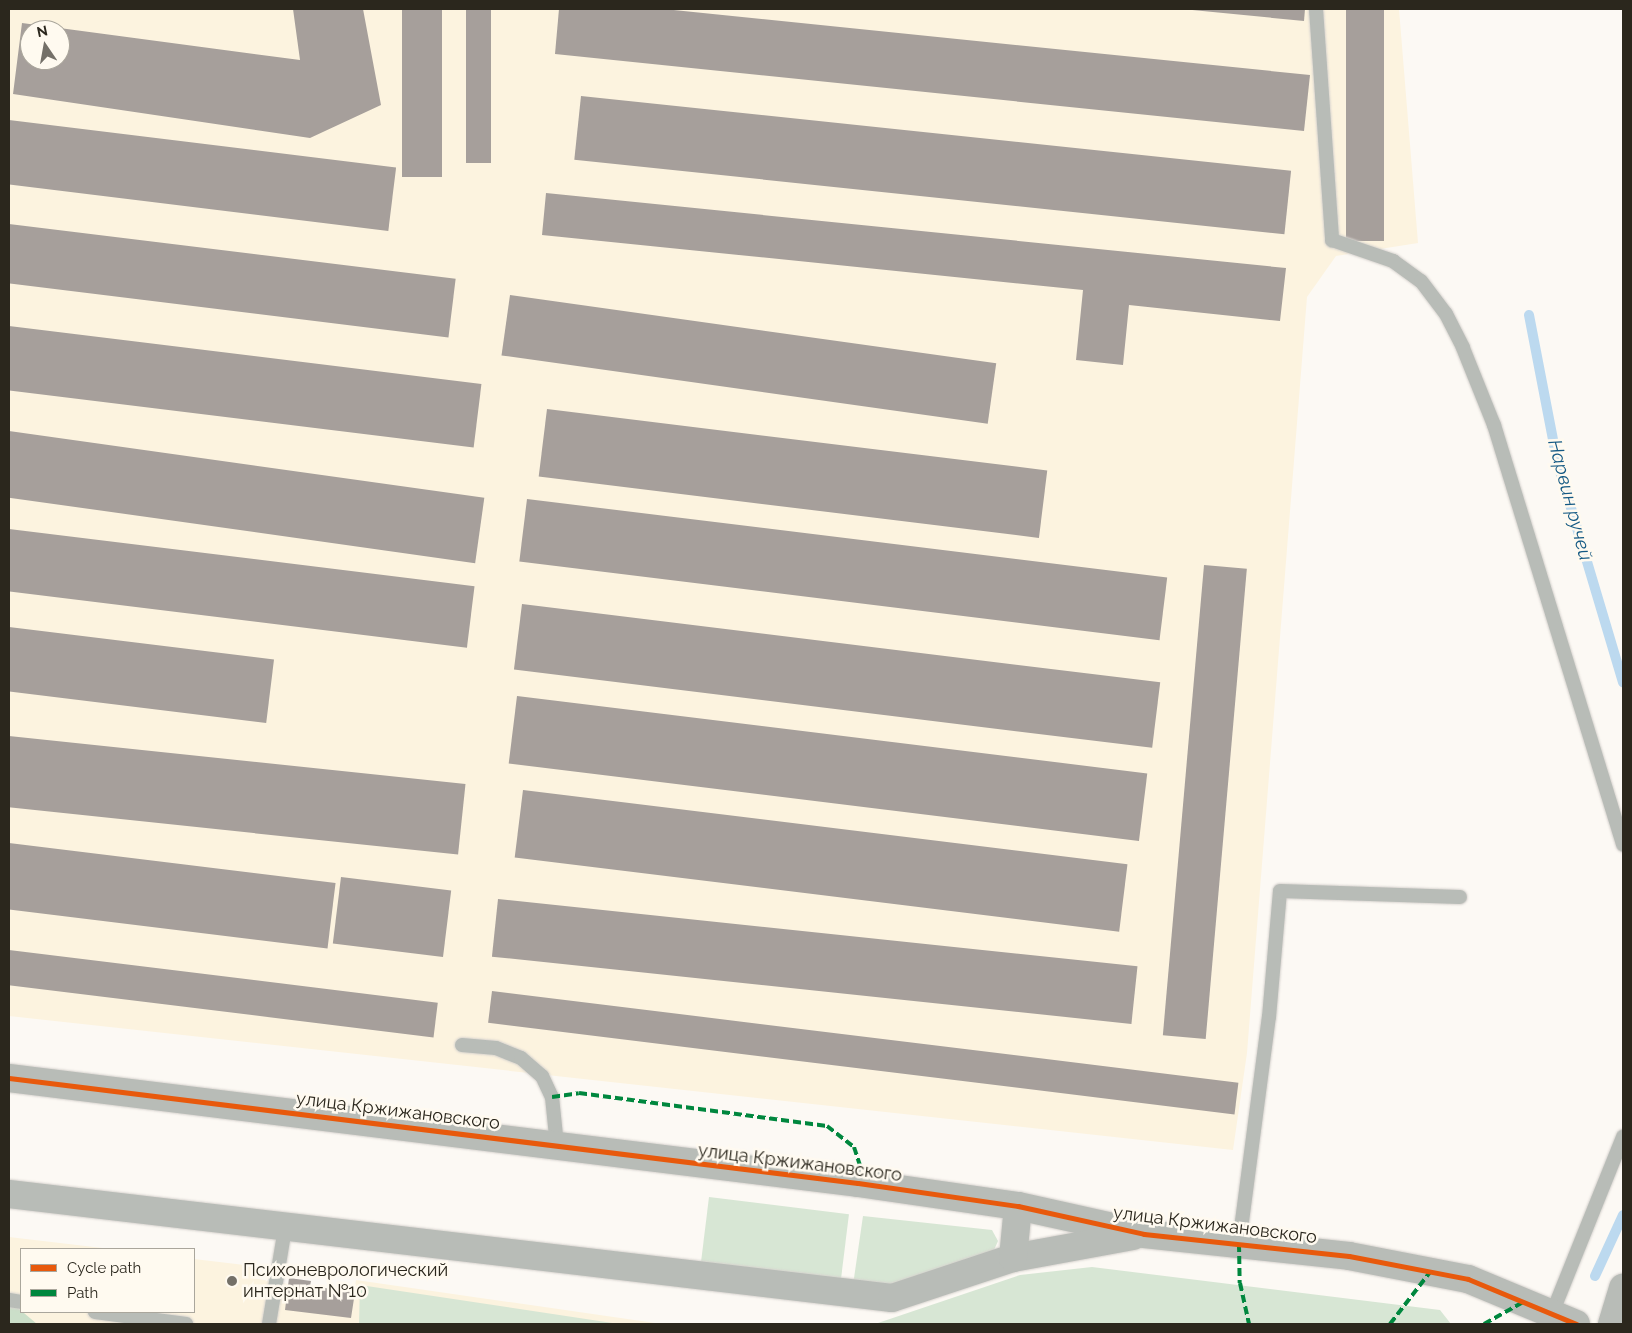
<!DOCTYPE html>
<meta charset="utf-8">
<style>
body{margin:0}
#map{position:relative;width:1632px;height:1333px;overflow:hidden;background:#fcf9f4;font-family:Raleway,sans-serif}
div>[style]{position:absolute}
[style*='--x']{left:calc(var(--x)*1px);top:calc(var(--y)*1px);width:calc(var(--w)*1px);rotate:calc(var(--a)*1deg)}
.built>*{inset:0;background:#fcf3df}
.green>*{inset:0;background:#d7e6d4;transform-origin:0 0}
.forest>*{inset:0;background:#cbdfc9}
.stream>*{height:10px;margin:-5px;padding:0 5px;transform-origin:5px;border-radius:5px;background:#bcd9ef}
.building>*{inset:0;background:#a69f9b;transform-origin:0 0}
.roads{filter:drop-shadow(0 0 1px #d6d2ce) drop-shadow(0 0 1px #d6d2ce)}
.lane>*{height:14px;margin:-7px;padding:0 7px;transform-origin:7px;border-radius:7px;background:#b8bcb7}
.street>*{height:28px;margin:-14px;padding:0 14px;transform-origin:14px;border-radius:14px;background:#b8bcb7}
.quiet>*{height:4px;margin-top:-2px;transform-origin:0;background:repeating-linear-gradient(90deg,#00873e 0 8px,transparent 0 12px)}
.cycleway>*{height:5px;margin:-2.5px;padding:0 2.5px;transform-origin:2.5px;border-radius:2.5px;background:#e8590c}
.dots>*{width:14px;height:14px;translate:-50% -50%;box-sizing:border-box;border:2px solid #fffaf0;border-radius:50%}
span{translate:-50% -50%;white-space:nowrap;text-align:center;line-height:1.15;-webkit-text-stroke:5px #fffaf0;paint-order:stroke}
.street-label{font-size:18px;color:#2b271d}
.poi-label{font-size:18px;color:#2b271d}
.left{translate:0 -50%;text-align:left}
.water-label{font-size:19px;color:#145984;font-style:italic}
.frame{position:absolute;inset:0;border:10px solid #2b271d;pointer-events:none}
.legend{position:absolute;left:20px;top:1248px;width:175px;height:65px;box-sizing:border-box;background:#fffaf0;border:1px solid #aaa69c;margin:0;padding:6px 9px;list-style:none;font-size:15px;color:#2b271d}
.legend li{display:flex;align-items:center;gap:10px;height:25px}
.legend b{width:25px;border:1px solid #aaa69c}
.north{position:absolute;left:20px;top:20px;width:50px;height:50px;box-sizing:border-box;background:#fffaf0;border:1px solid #aaa69c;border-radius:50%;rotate:348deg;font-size:14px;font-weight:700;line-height:20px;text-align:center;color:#2b271d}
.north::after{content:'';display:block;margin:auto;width:18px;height:22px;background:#747068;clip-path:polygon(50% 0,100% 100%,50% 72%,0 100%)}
</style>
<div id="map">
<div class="built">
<div style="clip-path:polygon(evenodd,9px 9px,1399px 9px,1418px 243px,1336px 256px,1307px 297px,1247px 1053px,1233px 1150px,9px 1016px,9px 9px,30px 30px,60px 30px,60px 60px,30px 60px,30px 30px)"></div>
<div style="clip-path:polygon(9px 1237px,111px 1249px,21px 1249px,21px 1312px,194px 1312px,194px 1259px,253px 1266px,252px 1278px,288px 1284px,354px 1292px,356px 1280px,662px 1324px,9px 1324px)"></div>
</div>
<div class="green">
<div style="left:709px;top:1197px;width:141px;height:67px;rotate:7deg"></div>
<div style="clip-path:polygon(863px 1216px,992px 1230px,998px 1241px,994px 1250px,906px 1281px,879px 1286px,853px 1285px)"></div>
<div style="clip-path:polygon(1092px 1267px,1440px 1310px,1451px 1324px,875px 1324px,1020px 1275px)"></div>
<div style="clip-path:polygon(360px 1285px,619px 1324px,359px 1324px)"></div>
</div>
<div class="forest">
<div style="clip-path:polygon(9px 1307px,18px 1308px,37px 1324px,9px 1324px)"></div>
</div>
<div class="stream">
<div style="--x:1529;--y:315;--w:149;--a:79.1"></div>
<div style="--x:1557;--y:461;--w:231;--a:73.4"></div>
<div style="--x:1595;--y:1276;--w:67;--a:-65.3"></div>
</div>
<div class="building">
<div style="clip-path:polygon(evenodd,293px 9px,363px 9px,381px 105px,310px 138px,13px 94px,22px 23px,300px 60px,293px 9px,30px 30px,60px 30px,60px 60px,30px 60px,30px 30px)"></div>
<div style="left:402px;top:9px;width:40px;height:168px"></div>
<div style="left:466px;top:9px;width:25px;height:154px"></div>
<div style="clip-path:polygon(559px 9px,664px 9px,1310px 75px,1304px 131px,555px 54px)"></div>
<div style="clip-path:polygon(1182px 9px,1305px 9px,1304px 21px)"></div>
<div style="left:1346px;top:9px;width:38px;height:232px"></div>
<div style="left:581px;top:96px;width:714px;height:64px;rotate:6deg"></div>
<div style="left:9px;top:120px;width:390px;height:64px;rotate:7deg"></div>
<div style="clip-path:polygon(546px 193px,1286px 268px,1280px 321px,1129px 305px,1123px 365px,1076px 360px,1083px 290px,542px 235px)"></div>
<div style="left:9px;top:224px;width:450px;height:59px;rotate:7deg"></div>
<div style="left:510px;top:295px;width:491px;height:61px;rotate:8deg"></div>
<div style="left:9px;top:326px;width:476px;height:64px;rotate:7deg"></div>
<div style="left:547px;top:409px;width:504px;height:68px;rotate:7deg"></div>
<div style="left:9px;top:431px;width:480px;height:66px;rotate:8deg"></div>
<div style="left:527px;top:499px;width:645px;height:63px;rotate:7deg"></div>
<div style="left:9px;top:529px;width:469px;height:62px;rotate:7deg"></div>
<div style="left:1204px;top:565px;width:43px;height:472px;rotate:5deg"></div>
<div style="left:522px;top:604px;width:643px;height:66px;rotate:7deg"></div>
<div style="left:9px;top:627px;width:267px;height:64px;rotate:7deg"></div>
<div style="left:517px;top:696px;width:635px;height:68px;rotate:7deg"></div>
<div style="left:9px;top:736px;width:459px;height:71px;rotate:6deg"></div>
<div style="left:523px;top:790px;width:609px;height:68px;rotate:7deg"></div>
<div style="left:9px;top:843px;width:329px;height:66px;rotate:7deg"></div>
<div style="left:341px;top:877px;width:111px;height:67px;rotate:7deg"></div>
<div style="left:498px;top:899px;width:643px;height:58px;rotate:6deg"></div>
<div style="left:9px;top:950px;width:432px;height:35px;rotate:7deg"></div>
<div style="left:492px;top:991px;width:752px;height:32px;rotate:7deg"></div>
<div style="clip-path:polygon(289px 1278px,311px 1281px,310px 1286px,355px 1292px,351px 1318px,285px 1310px)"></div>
</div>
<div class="roads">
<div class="lane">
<div style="--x:1316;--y:9;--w:232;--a:86"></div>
<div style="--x:1332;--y:240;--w:65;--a:19"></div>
<div style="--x:1393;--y:261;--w:34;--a:36"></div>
<div style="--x:1421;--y:281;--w:41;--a:52.9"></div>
<div style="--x:1446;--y:314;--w:38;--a:63"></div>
<div style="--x:1463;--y:348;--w:83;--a:68.1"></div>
<div style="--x:1494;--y:425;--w:439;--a:72.9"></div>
<div style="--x:462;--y:1045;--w:34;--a:5"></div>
<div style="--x:496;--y:1048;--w:27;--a:22"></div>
<div style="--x:521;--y:1058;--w:28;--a:41"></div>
<div style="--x:542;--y:1076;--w:23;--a:65"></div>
<div style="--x:552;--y:1097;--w:48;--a:84.1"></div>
<div style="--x:1239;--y:1244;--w:229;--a:-82.5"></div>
<div style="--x:1269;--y:1017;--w:126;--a:-85"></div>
<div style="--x:1280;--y:891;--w:180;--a:1.9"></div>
<div style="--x:9;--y:1300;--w:12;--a:9"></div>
<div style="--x:1553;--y:1311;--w:188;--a:-68.1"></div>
<div style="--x:95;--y:1312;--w:92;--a:7.5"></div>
<div style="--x:269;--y:1324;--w:97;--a:-80.5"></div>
</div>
<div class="street">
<div style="--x:9;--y:1078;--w:855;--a:7.05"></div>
<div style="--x:858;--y:1183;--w:162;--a:8.2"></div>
<div style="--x:1018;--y:1206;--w:129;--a:12.5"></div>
<div style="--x:1144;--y:1234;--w:206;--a:6.1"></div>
<div style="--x:1349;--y:1256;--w:121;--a:10.9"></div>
<div style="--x:1468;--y:1279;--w:117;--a:22.6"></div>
<div style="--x:9;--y:1194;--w:889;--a:6.72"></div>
<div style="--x:892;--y:1298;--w:127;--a:-18.3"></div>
<div style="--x:1013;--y:1258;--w:122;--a:-10.4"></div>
<div style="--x:1013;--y:1258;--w:52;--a:-84.5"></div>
<div style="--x:1612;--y:1324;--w:38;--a:-73"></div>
</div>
</div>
<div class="quiet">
<div style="--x:552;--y:1097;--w:27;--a:-8"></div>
<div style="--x:579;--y:1093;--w:250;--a:7.6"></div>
<div style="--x:827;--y:1126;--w:34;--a:38"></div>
<div style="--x:854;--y:1147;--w:19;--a:72"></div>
<div style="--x:1239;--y:1244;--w:39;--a:89"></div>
<div style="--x:1240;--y:1283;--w:42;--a:77.6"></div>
<div style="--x:1390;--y:1324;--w:66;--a:-52.4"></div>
<div style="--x:1484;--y:1324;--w:47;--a:-29.3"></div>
</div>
<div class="cycleway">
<div style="--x:9;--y:1078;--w:855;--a:7.05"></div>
<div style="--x:858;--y:1183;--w:162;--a:8.2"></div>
<div style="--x:1018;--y:1206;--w:129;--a:12.5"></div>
<div style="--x:1144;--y:1234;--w:206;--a:6.1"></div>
<div style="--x:1349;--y:1256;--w:121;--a:10.9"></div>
<div style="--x:1468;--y:1279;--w:117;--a:22.6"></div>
</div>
<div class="dots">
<div style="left:232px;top:1281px;background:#747068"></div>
</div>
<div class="street-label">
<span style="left:398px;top:1111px;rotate:7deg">улица Кржижановского</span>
<span style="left:800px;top:1163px;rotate:7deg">улица Кржижановского</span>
<span style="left:1215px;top:1225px;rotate:7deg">улица Кржижановского</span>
</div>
<div class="poi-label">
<span class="left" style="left:243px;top:1281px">Психоневрологический<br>интернат №10</span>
</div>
<div class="water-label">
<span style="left:1570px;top:500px;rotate:75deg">Нарвин ручей</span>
</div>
<div class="frame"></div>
<ul class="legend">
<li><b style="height:6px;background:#e8590c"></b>Cycle path</li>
<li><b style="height:6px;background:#00873e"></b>Path</li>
</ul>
<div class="north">N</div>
</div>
